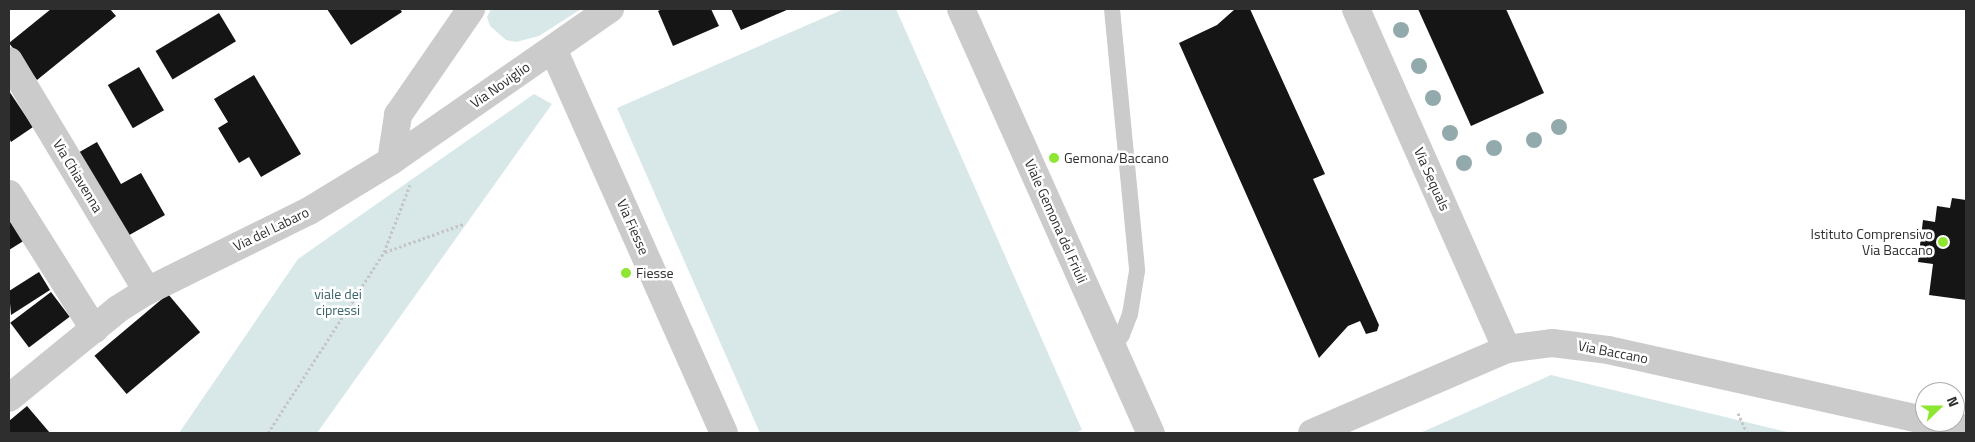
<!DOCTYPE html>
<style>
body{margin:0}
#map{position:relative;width:1975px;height:442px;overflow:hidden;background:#fff;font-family:"Titillium Web",sans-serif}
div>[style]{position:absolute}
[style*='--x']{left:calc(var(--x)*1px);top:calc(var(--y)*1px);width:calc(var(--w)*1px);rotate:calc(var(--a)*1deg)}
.green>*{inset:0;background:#d8e8e8}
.building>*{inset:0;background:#151515;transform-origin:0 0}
.path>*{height:3px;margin-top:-1.5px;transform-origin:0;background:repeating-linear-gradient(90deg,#c5c5c5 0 2.5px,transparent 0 5px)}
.service>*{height:16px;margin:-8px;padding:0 8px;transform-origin:8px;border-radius:8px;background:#cbcbcb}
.minor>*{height:28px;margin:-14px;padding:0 14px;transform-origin:14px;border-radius:14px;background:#cbcbcb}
.trees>*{width:16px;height:16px;margin:-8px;border-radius:50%;background:#93aaad}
.dots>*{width:14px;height:14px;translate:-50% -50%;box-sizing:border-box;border:2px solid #fff;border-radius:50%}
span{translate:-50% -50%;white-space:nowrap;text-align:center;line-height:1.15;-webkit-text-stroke:5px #fff;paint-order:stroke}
.street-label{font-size:14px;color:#2e2e2e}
.poi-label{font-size:14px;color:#2e2e2e}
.left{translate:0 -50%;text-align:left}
.right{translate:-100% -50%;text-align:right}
.park-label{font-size:14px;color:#3b656a}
.frame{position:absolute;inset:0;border:10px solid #2e2e2e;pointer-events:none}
.north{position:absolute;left:1915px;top:382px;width:50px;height:50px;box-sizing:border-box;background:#fff;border:1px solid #ababab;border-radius:50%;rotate:68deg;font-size:14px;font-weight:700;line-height:20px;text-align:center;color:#2e2e2e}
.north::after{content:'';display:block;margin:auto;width:18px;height:22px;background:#8de62f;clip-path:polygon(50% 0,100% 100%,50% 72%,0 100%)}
</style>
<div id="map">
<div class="green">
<div style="clip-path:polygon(491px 9px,581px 9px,539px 36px,516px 42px,506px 40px,490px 26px,487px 17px)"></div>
<div style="clip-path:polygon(844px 9px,896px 9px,1082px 430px,1075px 433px,760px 433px,617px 108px)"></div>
<div style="clip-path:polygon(534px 94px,552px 104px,317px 433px,179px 433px,298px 259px)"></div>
<div style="clip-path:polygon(1551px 375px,1791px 433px,1420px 433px)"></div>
</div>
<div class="building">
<div style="clip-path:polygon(51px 9px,110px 9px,116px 16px,37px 80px,9px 43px)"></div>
<div style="clip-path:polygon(327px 9px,400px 9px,402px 12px,351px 45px)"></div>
<div style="clip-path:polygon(662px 9px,711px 9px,719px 26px,673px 46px,658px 11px)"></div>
<div style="clip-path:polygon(731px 9px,789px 9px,741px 30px)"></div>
<div style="clip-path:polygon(1235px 9px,1250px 9px,1325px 174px,1313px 179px,1379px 325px,1377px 331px,1366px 334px,1360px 321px,1348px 326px,1319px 358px,1179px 43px,1217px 25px)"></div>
<div style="clip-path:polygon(1418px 9px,1506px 9px,1544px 93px,1471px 126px)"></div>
<div style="left:219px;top:13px;width:33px;height:74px;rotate:59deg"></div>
<div style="left:139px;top:67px;width:50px;height:36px;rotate:60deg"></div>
<div style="clip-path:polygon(254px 75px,301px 154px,261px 177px,249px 157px,239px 163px,218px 128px,228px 122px,214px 99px)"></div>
<div style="clip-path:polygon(9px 91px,33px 127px,11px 142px,9px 138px)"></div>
<div style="clip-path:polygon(97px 142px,121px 184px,141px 173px,165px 215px,124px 238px,76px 154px)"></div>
<div style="clip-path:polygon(1952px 198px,1966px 200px,1966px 300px,1929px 295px,1933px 264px,1918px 262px,1923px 220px,1935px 222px,1937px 206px,1950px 208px)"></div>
<div style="clip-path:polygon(9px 215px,25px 240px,9px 250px)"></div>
<div style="clip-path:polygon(39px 272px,50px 290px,11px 315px,9px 291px)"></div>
<div style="left:51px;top:292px;width:31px;height:51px;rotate:53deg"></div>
<div style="left:168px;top:294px;width:50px;height:96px;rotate:50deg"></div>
<div style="clip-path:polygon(27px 406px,50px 433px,9px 433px,9px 421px)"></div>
</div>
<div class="path">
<div style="--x:385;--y:252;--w:83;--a:-19.7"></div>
<div style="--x:1738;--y:413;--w:22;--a:66"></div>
<div style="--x:268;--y:433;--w:215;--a:-57.3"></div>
<div style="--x:384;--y:252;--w:72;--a:-68.8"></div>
</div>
<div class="service">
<div style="--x:1112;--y:9;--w:263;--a:84.5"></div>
<div style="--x:1137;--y:271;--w:44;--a:99.2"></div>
<div style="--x:1130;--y:314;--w:22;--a:111"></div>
<div style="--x:1122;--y:335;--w:15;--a:127"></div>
</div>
<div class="minor">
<div style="--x:961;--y:9;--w:465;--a:65.9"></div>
<div style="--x:1356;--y:9;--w:372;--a:66.1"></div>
<div style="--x:553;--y:49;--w:420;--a:66"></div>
<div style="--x:9;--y:61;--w:268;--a:59"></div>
<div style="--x:391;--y:161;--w:47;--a:-81.3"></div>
<div style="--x:398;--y:115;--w:129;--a:-55.4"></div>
<div style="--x:9;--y:194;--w:160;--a:57.8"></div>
<div style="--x:9;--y:398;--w:141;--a:-39.2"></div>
<div style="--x:118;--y:309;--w:34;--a:-32"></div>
<div style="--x:147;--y:291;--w:181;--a:-26.3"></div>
<div style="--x:309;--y:211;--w:96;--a:-31.4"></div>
<div style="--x:391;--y:161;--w:267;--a:-34.8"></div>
<div style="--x:1933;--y:422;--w:34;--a:12"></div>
<div style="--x:1312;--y:433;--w:212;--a:-23.3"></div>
<div style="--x:1507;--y:349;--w:45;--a:-7.6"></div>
<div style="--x:1552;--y:343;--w:56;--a:7.1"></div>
<div style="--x:1608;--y:350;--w:325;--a:12.5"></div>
</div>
<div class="trees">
<div style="left:1401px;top:30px"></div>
<div style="left:1419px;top:66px"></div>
<div style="left:1433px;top:98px"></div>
<div style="left:1559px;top:127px"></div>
<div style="left:1450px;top:133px"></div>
<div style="left:1534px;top:140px"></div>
<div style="left:1494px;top:148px"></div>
<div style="left:1464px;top:163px"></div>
</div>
<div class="dots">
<div style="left:1054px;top:158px;background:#8de62f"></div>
<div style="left:1943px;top:242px;background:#8de62f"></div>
<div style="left:626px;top:273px;background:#8de62f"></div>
</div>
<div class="street-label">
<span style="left:500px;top:85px;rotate:-35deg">Via Noviglio</span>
<span style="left:78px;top:176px;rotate:59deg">Via Chiavenna</span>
<span style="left:1432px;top:179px;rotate:66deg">Via Sequals</span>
<span style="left:1056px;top:221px;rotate:66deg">Viale Gemona del Friuli</span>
<span style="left:633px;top:227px;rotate:66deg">Via Fiesse</span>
<span style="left:271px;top:229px;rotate:-26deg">Via del Labaro</span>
<span style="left:1613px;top:352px;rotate:11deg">Via Baccano</span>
</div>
<div class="poi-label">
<span class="left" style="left:1064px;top:158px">Gemona/Baccano</span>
<span class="right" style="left:1933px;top:242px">Istituto Comprensivo<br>Via Baccano</span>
<span class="left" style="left:636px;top:273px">Fiesse</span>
</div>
<div class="park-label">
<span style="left:338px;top:302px">viale dei<br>cipressi</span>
</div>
<div class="frame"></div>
<div class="north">N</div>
</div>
